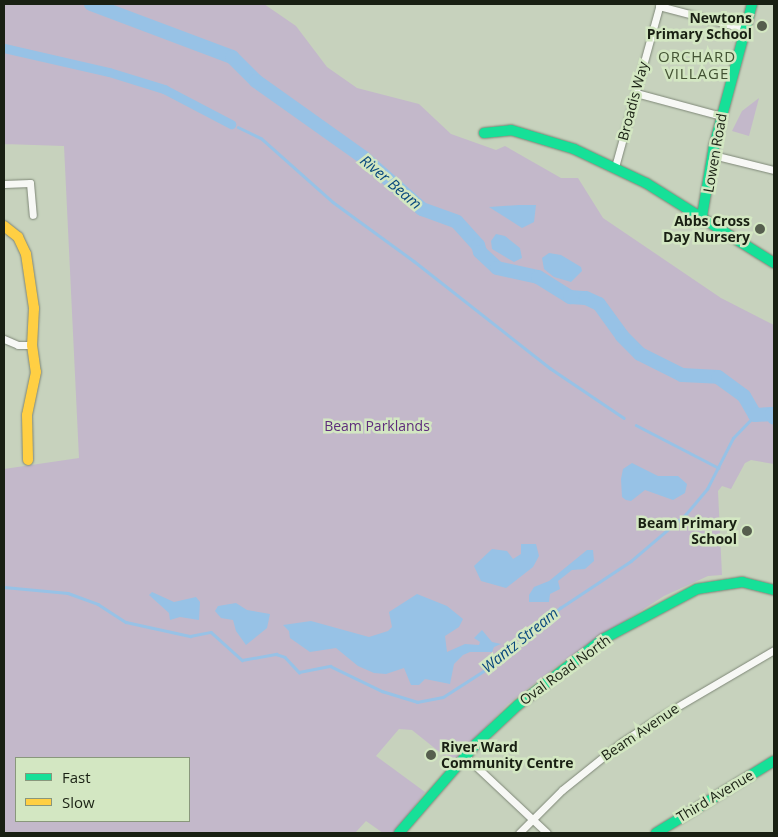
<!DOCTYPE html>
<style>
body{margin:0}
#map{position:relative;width:778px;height:837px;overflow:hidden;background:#c7d2bd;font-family:"Open Sans",sans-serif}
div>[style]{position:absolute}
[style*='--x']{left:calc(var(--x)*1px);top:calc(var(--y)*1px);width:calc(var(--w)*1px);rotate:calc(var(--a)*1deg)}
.green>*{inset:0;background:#c3b8ca}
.water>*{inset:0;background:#97c2e6}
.stream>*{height:2.5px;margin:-1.25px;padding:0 1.25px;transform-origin:1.25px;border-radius:1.25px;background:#97c2e6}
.canal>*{height:9px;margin:-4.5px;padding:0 4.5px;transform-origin:4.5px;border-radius:4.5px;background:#97c2e6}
.river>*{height:14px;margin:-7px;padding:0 7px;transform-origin:7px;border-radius:7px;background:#97c2e6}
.roads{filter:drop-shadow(0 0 1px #7e8777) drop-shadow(0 0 1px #7e8777)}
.street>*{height:7px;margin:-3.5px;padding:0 3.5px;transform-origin:3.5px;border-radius:3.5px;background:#f7f8f5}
.fast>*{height:10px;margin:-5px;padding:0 5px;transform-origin:5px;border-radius:5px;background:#16e098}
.slow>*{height:10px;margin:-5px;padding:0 5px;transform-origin:5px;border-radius:5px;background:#ffcf43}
.dots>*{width:14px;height:14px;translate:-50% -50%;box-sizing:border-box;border:2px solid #d3e7c2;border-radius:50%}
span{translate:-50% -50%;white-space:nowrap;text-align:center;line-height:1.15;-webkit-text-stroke:5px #d3e7c2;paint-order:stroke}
.poi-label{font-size:14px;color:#192013;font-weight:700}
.right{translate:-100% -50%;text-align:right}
.left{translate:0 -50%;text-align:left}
.street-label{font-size:14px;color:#192013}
.park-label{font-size:14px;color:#5e2c7c}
.neighbourhood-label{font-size:15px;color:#435333;letter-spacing:1px}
.water-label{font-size:15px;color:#09487d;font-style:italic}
.frame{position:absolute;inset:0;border:5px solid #192013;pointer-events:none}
.legend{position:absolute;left:15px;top:757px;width:175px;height:65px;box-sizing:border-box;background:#d3e7c2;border:1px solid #89977c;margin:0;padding:6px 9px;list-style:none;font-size:15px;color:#192013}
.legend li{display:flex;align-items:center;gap:10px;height:25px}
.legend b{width:25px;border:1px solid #89977c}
</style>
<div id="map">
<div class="green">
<div style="clip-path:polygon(evenodd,4px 4px,264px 4px,296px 26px,327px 67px,357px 88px,419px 104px,451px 134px,496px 150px,505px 146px,561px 178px,578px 178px,603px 218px,721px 298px,774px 325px,774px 464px,751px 460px,745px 463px,731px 489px,722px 486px,718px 491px,722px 575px,708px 576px,664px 596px,566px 659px,508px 704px,452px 762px,412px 730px,399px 729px,376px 756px,425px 792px,395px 833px,383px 833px,366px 821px,355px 833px,4px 833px,4px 469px,79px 458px,64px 146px,4px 144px,4px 4px,16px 758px,189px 758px,189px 821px,16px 821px,16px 758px)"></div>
<div style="clip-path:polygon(759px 98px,749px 136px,732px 131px,742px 111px)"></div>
</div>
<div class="water">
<div style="clip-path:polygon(519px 205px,536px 205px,534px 222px,522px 228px,489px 207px)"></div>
<div style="clip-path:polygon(496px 234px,505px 236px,520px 248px,522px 258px,514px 262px,492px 249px,491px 241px)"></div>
<div style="clip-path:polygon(549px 253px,561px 255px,581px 267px,582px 271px,571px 282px,554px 277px,544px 269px,542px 258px)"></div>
<div style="clip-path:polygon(632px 463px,658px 476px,678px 476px,687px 484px,685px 493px,673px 500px,645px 490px,631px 501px,626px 500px,622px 497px,621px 479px,623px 469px)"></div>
<div style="clip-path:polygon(521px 544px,536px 544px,539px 556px,533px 567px,506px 588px,481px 581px,474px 566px,492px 549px,507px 551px,513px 559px,521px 554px)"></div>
<div style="clip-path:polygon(587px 550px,593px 550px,594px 561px,585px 569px,572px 570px,558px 581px,560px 589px,550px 594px,549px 602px,529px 602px,529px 595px,534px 587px,549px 581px)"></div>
<div style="clip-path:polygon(152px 592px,174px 602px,196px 597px,200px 602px,199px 620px,180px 617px,170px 620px,169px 613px,149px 595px)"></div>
<div style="clip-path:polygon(417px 594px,447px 606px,463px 619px,459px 627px,445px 636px,447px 652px,465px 644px,479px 645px,480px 642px,474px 638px,482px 630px,492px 642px,501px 644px,494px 647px,492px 652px,470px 652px,463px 655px,454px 664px,450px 684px,425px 679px,419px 685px,411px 685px,404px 668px,386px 674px,374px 673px,358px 666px,336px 648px,310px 652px,290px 638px,289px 631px,283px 625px,311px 621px,369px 637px,388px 631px,392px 627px,389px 612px)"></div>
<div style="clip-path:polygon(236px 603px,247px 610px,270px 614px,267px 628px,246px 645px,236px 631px,233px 620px,221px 618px,215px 611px,218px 606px)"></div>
</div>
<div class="stream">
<div style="--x:238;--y:127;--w:25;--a:26"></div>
<div style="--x:261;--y:138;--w:96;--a:41.6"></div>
<div style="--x:333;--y:202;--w:100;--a:36.1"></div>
<div style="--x:414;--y:261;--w:173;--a:38.2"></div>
<div style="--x:550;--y:368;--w:89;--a:34"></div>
<div style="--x:636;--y:425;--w:93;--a:27.4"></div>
<div style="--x:4;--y:587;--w:64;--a:5.4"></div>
<div style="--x:68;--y:593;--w:32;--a:20"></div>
<div style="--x:98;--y:604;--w:33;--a:33"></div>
<div style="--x:126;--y:622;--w:66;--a:12.3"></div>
<div style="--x:190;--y:636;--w:21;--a:-11"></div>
<div style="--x:211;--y:632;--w:42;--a:42.1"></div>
<div style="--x:242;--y:660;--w:35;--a:-10"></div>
<div style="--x:276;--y:654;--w:9;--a:18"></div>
<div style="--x:285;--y:657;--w:21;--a:47"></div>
<div style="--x:299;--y:672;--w:32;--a:-11"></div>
<div style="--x:330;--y:666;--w:58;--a:25.7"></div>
<div style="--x:382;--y:691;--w:37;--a:17"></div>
<div style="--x:417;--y:702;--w:26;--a:-11"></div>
<div style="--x:443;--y:697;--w:67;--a:-32.7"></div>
<div style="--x:499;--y:661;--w:81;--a:-41"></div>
<div style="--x:560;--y:608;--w:85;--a:-33.5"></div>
<div style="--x:631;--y:561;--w:72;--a:-40.5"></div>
<div style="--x:686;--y:514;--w:33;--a:-50"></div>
<div style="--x:707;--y:489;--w:57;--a:-63"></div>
<div style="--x:733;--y:438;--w:32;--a:-46"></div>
</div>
<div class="canal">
<div style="--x:4;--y:48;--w:108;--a:12.9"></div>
<div style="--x:109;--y:72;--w:58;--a:17.2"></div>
<div style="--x:164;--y:89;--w:76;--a:27.6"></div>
</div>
<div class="river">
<div style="--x:91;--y:4;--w:151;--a:20.6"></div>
<div style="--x:232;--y:57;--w:34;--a:45"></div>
<div style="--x:256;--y:81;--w:131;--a:35.4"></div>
<div style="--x:363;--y:157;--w:79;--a:41.4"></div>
<div style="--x:422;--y:209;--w:37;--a:20"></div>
<div style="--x:457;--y:222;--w:31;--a:48"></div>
<div style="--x:478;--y:245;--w:7;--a:74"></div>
<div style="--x:480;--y:252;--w:23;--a:43"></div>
<div style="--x:497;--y:268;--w:42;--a:12.4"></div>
<div style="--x:538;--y:277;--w:38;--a:32"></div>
<div style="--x:570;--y:297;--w:16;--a:4"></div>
<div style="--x:586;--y:298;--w:14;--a:25"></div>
<div style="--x:599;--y:304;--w:39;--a:54"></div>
<div style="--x:622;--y:336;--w:25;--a:45"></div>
<div style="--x:640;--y:354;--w:47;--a:26.6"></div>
<div style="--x:682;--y:375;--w:36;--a:3"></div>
<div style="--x:718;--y:377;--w:32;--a:36"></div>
<div style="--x:744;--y:396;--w:22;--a:60"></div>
<div style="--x:755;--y:415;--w:17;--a:-3"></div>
<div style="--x:772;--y:414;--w:4;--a:63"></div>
</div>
<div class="roads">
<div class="street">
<div style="--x:659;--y:6;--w:90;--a:14.8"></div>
<div style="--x:636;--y:93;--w:88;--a:15.1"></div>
<div style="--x:713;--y:155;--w:63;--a:13.8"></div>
<div style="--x:615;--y:167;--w:169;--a:-74.6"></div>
<div style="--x:4;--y:184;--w:26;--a:-2"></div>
<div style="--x:30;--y:183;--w:32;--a:85"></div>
<div style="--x:4;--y:339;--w:15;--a:23"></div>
<div style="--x:18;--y:345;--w:14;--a:0"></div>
<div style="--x:465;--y:756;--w:112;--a:43.2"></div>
<div style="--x:519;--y:833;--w:61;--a:-45"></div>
<div style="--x:562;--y:790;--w:77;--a:-38.7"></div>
<div style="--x:622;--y:742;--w:43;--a:-33.7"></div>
<div style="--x:658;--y:718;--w:134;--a:-30.4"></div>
</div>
<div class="fast">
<div style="--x:484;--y:133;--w:27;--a:-6"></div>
<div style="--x:511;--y:130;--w:66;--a:16.8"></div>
<div style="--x:574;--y:149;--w:80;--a:25.3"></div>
<div style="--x:646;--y:183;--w:151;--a:32"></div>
<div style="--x:702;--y:216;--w:71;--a:-80.3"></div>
<div style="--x:714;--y:146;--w:147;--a:-75"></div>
<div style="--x:399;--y:833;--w:118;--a:-49.1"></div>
<div style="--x:476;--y:744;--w:57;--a:-42.9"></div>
<div style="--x:518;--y:705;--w:108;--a:-37.8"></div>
<div style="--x:603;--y:639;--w:106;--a:-28"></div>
<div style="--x:697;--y:589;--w:46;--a:-8.8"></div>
<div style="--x:742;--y:582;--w:33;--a:14"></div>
<div style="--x:656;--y:833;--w:138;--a:-31.4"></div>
</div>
<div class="slow">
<div style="--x:4;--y:226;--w:18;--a:38"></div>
<div style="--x:18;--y:237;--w:19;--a:65"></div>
<div style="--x:26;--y:254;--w:55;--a:81.6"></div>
<div style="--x:34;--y:308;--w:37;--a:93"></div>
<div style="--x:32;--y:345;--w:27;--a:82"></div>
<div style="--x:36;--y:372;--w:44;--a:101.8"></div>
<div style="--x:27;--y:415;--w:45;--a:88.7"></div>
</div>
</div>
<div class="dots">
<div style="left:762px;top:26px;background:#565e4e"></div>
<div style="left:760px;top:229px;background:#565e4e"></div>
<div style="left:747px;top:531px;background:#565e4e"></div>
<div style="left:431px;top:755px;background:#565e4e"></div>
</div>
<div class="poi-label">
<span class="right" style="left:752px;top:26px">Newtons<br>Primary School</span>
<span class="right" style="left:750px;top:229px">Abbs Cross<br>Day Nursery</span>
<span class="right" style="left:737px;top:531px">Beam Primary<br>School</span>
<span class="left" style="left:441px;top:755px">River Ward<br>Community Centre</span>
</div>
<div class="street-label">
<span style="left:633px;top:101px;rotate:-75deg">Broadis Way</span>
<span style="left:715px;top:153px;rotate:-80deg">Lowen Road</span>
<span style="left:565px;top:670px;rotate:-36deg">Oval Road North</span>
<span style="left:640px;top:732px;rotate:-34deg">Beam Avenue</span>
<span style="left:715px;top:796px;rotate:-31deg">Third Avenue</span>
</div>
<div class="park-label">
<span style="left:377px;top:426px">Beam Parklands</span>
</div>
<div class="neighbourhood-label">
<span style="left:697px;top:65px">ORCHARD<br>VILLAGE</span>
</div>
<div class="water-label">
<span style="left:391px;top:182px;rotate:40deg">River Beam</span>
<span style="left:520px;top:640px;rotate:-39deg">Wantz Stream</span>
</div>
<div class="frame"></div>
<ul class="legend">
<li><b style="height:6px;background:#16e098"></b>Fast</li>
<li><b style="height:6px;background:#ffcf43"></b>Slow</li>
</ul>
</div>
